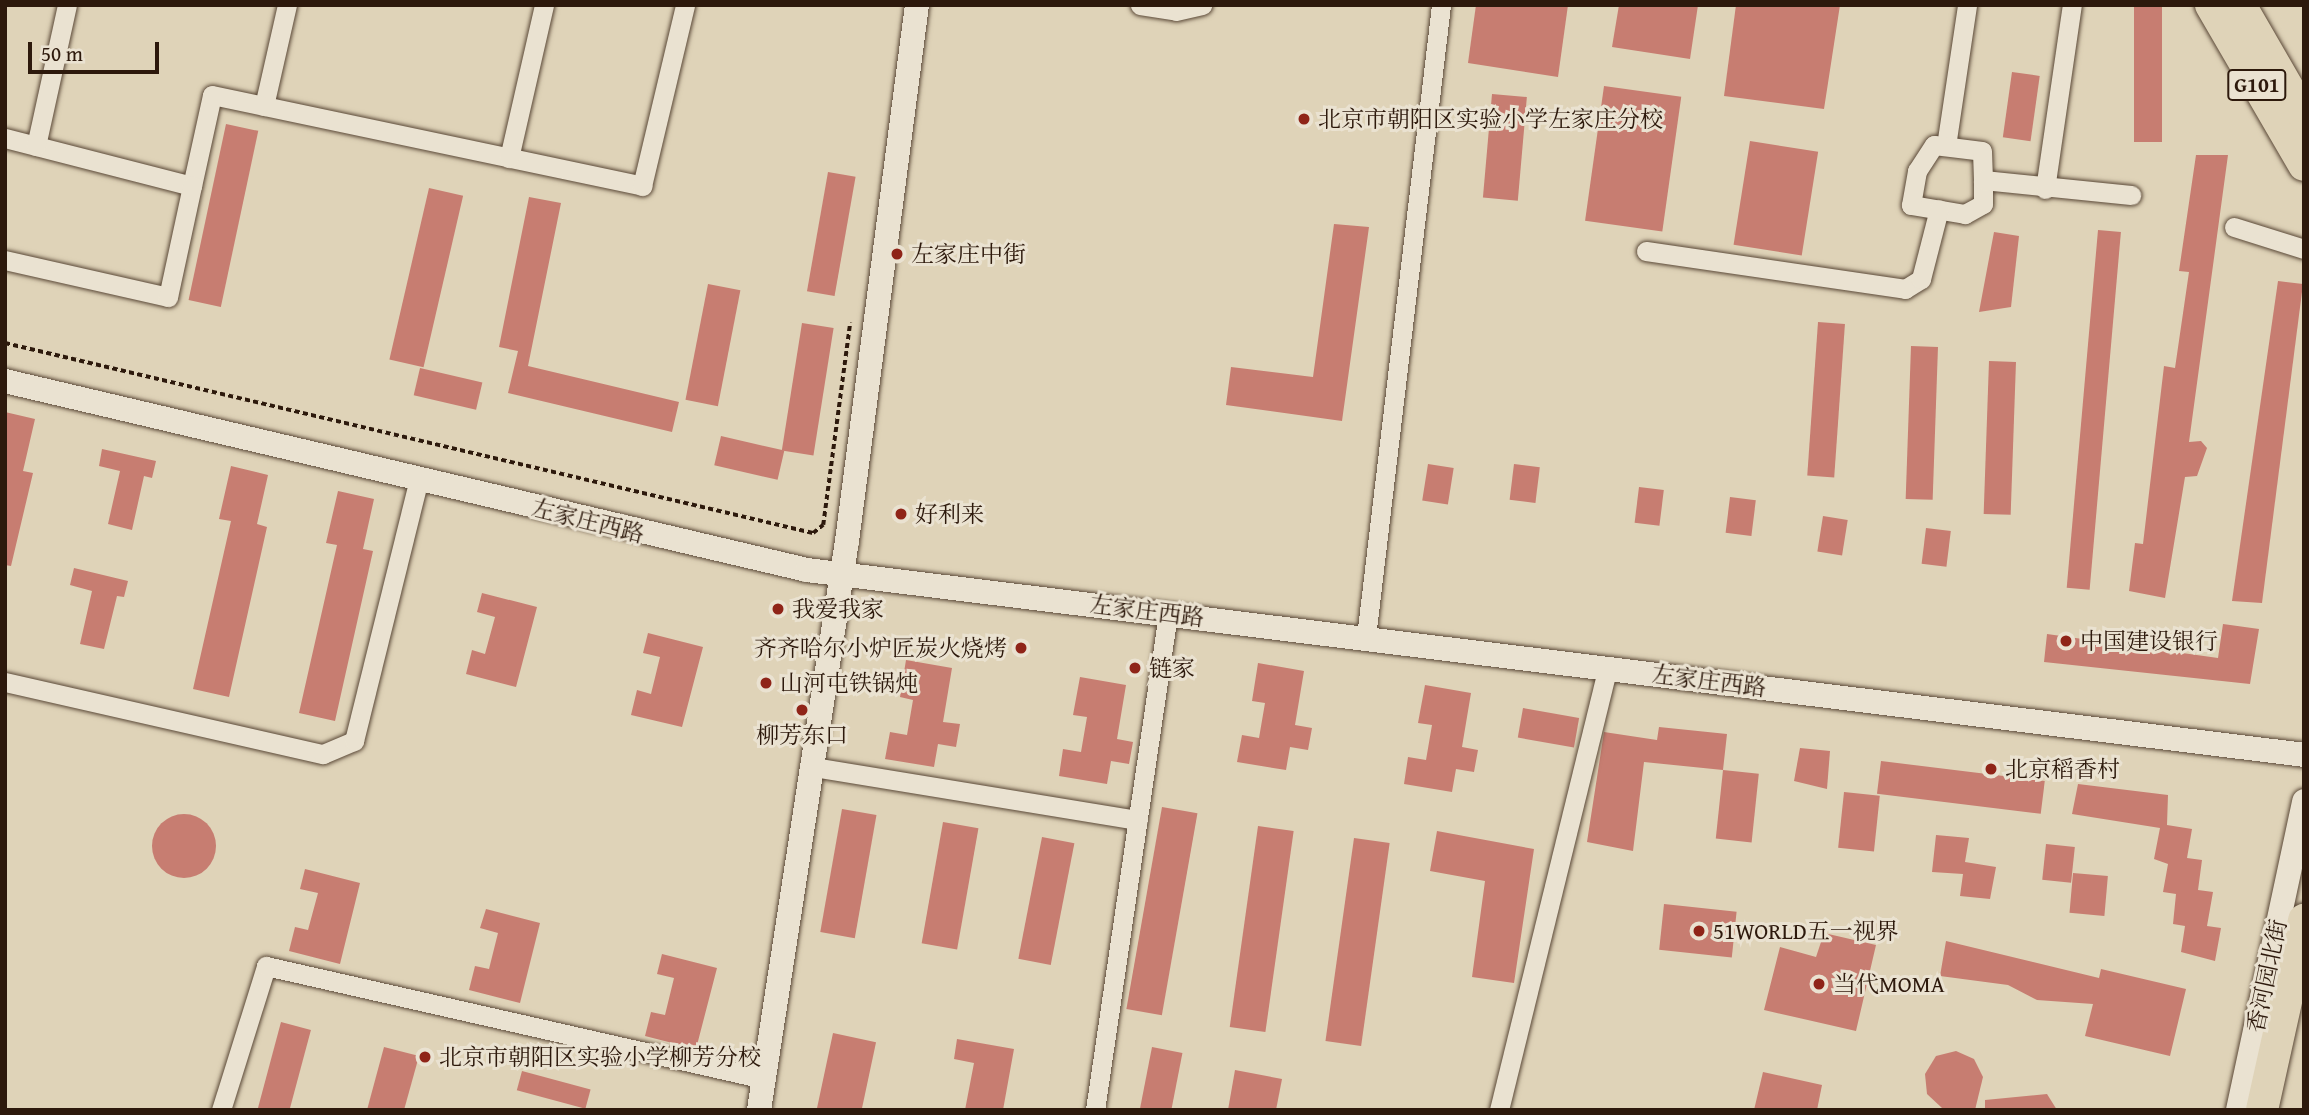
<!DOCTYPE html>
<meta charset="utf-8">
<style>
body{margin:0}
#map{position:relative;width:2309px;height:1115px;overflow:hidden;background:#dfd3b8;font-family:"Gentium Book Plus","Noto Serif SC",serif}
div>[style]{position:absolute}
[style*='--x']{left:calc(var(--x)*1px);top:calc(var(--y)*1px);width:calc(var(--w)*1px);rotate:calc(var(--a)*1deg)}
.pier>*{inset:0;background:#dfd3b8}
.building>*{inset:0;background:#c77d71;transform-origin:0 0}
.round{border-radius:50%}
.path>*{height:3.5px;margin-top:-1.75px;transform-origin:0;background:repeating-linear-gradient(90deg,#2d190c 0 5px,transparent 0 8.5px)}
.roads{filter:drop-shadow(0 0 2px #5a4837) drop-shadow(0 0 2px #5a4837)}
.minor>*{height:19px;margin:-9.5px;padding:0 9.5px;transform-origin:9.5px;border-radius:9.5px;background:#eae2d1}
.tertiary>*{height:24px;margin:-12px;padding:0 12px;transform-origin:12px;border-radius:12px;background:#eae2d1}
.trunk>*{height:32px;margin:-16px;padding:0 16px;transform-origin:16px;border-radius:16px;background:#dfd3b8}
.dots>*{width:19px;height:19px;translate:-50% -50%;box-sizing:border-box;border:4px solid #eae2d1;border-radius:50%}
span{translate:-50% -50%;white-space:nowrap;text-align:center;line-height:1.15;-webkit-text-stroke:6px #eae2d1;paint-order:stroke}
.shield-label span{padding:2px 5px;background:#eae2d1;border:2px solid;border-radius:5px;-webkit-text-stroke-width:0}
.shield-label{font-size:21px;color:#2d190c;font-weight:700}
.poi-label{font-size:23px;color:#2d190c}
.left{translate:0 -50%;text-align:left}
.right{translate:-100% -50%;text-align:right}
.street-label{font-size:23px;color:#2d190c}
.frame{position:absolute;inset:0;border:7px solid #2d190c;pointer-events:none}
.scale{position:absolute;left:28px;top:42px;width:131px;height:32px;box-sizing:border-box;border:4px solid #2d190c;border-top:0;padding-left:9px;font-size:21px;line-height:24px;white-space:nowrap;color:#2d190c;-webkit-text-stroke:5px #eae2d1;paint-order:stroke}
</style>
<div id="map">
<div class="pier">
<div style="clip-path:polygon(2304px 1039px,2304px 1110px,2285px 1110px,2300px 1042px)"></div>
</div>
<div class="building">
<div style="clip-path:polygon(1476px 5px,1568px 5px,1558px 77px,1468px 63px)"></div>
<div style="clip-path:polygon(1619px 5px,1698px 5px,1690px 59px,1612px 47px)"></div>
<div style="clip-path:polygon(1736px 5px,1840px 5px,1824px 109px,1724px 96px)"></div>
<div style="left:2134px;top:5px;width:28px;height:137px"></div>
<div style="left:2012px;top:72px;width:28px;height:66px;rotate:8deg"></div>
<div style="left:1604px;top:86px;width:78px;height:136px;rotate:8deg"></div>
<div style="left:1492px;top:94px;width:35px;height:104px;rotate:5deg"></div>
<div style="left:226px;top:124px;width:33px;height:180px;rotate:12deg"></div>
<div style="left:1750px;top:141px;width:69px;height:105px;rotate:9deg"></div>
<div style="clip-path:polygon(2196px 155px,2228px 155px,2189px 442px,2201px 441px,2207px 448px,2197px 476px,2185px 477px,2165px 598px,2129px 591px,2135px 543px,2143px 544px,2164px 366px,2175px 368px,2189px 272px,2179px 271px)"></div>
<div style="left:828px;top:172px;width:28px;height:121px;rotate:10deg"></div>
<div style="left:429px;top:188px;width:35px;height:176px;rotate:13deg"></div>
<div style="clip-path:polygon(529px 197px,561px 203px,528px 366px,679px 402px,672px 432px,508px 393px,518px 351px,499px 347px)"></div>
<div style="clip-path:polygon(1334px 224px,1369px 227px,1342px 421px,1226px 405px,1231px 367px,1313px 377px)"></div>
<div style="left:2098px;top:230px;width:23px;height:359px;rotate:5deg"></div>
<div style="clip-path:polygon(1994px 232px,2019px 236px,2011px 307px,1979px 312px)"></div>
<div style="clip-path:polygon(2278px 281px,2303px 284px,2262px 603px,2232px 601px)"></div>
<div style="left:708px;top:284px;width:33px;height:118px;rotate:11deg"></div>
<div style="left:1818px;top:322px;width:27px;height:154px;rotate:4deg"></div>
<div style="left:802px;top:323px;width:32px;height:129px;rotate:9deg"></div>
<div style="left:1911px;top:346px;width:27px;height:153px;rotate:2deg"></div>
<div style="left:1989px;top:361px;width:27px;height:153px;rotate:2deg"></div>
<div style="left:420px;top:368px;width:64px;height:28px;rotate:13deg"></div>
<div style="clip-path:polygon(5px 412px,35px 419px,23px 471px,33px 473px,11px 566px,5px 565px)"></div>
<div style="left:721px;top:436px;width:65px;height:30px;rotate:13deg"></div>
<div style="clip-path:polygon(102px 449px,156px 461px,152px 478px,144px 476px,132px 530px,108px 524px,120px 471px,99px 466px)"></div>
<div style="left:1428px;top:464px;width:26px;height:37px;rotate:9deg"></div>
<div style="left:1514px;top:464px;width:26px;height:36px;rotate:7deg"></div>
<div style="clip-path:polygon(231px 466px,268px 475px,257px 524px,267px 527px,229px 697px,193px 689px,231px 521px,219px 519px)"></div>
<div style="left:1639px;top:487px;width:25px;height:36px;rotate:7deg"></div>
<div style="clip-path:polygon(338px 491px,374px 499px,363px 549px,373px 551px,335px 721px,299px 713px,337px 545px,326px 543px)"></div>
<div style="left:1730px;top:497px;width:26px;height:36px;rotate:7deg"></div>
<div style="left:1823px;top:516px;width:25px;height:36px;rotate:9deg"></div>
<div style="left:1926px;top:528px;width:25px;height:36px;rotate:7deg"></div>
<div style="clip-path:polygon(74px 568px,128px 581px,124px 597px,117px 596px,104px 649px,80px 644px,92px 591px,70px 585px)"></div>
<div style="clip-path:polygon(482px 593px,537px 607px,516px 687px,466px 674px,472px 650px,485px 654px,495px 617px,477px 612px)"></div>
<div style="clip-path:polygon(2223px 624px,2259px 629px,2250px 684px,2044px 662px,2047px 634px,2218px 658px)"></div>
<div style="clip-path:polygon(648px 633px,703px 647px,682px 727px,631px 715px,637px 690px,651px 694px,660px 657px,643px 653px)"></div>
<div style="clip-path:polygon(906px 660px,952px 668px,943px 722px,960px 724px,956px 747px,938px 744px,934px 767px,885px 759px,890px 732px,907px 735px,913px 700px,900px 697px)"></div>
<div style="clip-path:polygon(1258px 663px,1304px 671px,1295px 725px,1312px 728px,1308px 750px,1290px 747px,1286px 770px,1237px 762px,1242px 735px,1259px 738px,1265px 703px,1252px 701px)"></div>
<div style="clip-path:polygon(1080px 677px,1126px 685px,1117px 739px,1133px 742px,1129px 764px,1111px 761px,1107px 784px,1059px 776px,1063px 749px,1081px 752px,1087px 717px,1073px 715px)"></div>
<div style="clip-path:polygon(1425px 685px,1471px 693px,1462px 747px,1478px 750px,1474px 772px,1456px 769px,1452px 792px,1404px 784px,1408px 757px,1426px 760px,1432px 725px,1418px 723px)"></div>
<div style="left:1523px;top:708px;width:57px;height:30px;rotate:10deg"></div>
<div style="clip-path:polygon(1659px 727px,1727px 734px,1723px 770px,1644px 762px,1633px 851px,1587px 842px,1604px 732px,1657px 740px)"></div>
<div style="clip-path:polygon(1800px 748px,1830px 751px,1827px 789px,1794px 781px)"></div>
<div style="left:1881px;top:761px;width:165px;height:33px;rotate:7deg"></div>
<div style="left:1723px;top:770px;width:36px;height:69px;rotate:6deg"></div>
<div style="clip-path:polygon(2078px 784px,2168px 795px,2167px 825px,2192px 829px,2187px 858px,2202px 860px,2198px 890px,2213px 892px,2207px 926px,2221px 928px,2215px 961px,2181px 952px,2185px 926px,2173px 924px,2176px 894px,2163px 892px,2168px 864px,2154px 859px,2160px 828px,2072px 814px)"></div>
<div style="left:1844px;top:792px;width:36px;height:56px;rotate:6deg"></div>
<div style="left:1162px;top:807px;width:36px;height:205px;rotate:10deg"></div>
<div style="left:842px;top:809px;width:35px;height:125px;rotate:10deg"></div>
<div class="round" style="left:152px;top:814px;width:64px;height:64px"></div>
<div style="left:943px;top:822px;width:36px;height:123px;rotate:10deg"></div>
<div style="left:1258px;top:826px;width:36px;height:203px;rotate:8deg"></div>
<div style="clip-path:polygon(1437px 831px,1534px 849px,1514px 983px,1472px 977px,1485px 881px,1430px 871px)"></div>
<div style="clip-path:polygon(1936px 835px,1969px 838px,1965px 862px,1996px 867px,1990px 899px,1960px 896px,1963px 874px,1932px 872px)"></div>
<div style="left:1042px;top:837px;width:33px;height:124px;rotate:11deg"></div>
<div style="left:1354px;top:838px;width:36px;height:205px;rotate:8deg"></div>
<div style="left:2046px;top:844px;width:29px;height:36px;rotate:6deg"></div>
<div style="clip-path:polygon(305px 869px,360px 883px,340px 964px,289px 951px,295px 927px,308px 930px,318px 893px,300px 889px)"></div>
<div style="left:2073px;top:873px;width:35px;height:40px;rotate:5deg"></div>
<div style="left:1664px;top:904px;width:73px;height:46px;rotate:6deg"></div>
<div style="clip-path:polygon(486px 909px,540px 923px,520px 1003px,469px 990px,475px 966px,489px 969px,498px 933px,480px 928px)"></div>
<div style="clip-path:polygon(1824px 933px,1876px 945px,1856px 1031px,1764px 1010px,1780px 947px,1816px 957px)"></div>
<div style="clip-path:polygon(1946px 941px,2099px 978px,2101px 969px,2186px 989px,2170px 1056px,2085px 1036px,2093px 1004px,2037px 1000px,2008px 985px,1940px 976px)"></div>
<div style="clip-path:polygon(662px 954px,717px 968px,696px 1049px,645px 1036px,651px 1012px,665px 1015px,674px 978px,657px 974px)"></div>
<div style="left:281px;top:1022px;width:31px;height:91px;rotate:15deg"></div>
<div style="left:833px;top:1033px;width:44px;height:79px;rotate:12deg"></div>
<div style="clip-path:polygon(957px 1039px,1014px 1049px,1003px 1110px,965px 1110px,974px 1063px,954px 1059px)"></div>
<div style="clip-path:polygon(384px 1047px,419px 1056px,404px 1110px,367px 1110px)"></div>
<div style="left:1152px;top:1047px;width:31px;height:64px;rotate:11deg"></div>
<div style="clip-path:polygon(1956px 1051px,1974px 1059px,1983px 1077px,1975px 1110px,1942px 1108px,1927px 1094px,1925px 1074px,1936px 1056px)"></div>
<div style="clip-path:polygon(1235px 1070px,1282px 1079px,1276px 1110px,1228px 1110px)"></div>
<div style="left:522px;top:1071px;width:71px;height:20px;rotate:15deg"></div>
<div style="clip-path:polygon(1763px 1072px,1822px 1085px,1817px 1110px,1754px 1110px)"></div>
<div style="clip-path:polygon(2047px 1094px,2057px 1110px,1985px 1110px,1985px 1100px)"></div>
</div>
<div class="path">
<div style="--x:5;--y:343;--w:830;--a:13.23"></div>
<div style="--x:813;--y:533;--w:13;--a:-39"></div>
<div style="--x:823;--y:525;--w:204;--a:-82.4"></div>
</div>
<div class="roads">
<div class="minor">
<div style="--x:1140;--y:5;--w:36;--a:9"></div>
<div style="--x:1176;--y:11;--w:27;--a:-13"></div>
<div style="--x:264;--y:106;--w:104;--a:-77.2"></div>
<div style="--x:5;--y:138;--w:193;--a:14.4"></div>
<div style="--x:192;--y:186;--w:93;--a:-77.6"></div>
<div style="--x:212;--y:95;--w:440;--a:11.9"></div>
<div style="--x:642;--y:186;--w:186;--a:-76.6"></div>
<div style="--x:36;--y:146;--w:144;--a:-77.6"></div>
<div style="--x:1946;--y:146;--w:143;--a:-81.5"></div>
<div style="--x:509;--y:158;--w:157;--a:-77.1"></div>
<div style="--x:1983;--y:180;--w:24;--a:90"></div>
<div style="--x:1983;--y:204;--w:21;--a:151"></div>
<div style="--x:1965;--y:214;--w:55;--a:-170.5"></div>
<div style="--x:1911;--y:205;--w:35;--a:-80"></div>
<div style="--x:1917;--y:171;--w:31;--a:-57"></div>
<div style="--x:1934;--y:145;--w:48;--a:7.1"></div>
<div style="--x:1982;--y:151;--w:29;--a:88"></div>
<div style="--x:1983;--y:180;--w:149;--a:5.8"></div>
<div style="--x:2045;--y:189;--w:186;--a:-81.7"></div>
<div style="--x:2234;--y:227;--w:73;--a:17.4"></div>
<div style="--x:1646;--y:251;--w:262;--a:8.3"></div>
<div style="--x:1905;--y:289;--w:19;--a:-32"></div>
<div style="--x:1921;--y:279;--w:72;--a:-75.6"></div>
<div style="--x:5;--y:260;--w:167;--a:12.8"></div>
<div style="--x:168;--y:297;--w:114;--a:-77.8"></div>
<div style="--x:1366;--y:637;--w:636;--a:-83.23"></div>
<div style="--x:5;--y:682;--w:326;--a:12.8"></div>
<div style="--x:323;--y:754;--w:34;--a:-23"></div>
<div style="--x:354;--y:741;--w:270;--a:-76.1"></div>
<div style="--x:813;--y:767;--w:329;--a:9.3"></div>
<div style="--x:221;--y:1110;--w:151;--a:-72.6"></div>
<div style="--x:266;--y:966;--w:511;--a:12.78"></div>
<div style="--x:1095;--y:1110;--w:501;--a:-81.63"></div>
<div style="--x:1499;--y:1110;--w:454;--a:-76.2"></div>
</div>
<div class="tertiary">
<div style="--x:5;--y:381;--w:824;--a:13.26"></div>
<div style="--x:807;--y:570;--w:1508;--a:7.04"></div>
<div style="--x:759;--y:1110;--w:576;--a:-81.21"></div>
<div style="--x:847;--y:541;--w:541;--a:-82.56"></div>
<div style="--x:2238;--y:1110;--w:316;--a:-77.9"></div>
</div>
<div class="trunk">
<div style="--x:2211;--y:5;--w:185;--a:59.8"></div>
<div style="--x:2240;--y:5;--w:128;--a:60"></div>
<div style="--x:2262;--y:1110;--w:195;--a:-77.5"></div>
</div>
</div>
<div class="dots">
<div style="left:1304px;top:119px;background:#8f2418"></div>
<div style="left:897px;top:254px;background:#8f2418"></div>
<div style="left:901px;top:514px;background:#8f2418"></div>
<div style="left:778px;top:609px;background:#8f2418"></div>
<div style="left:2066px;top:641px;background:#8f2418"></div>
<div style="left:1021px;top:648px;background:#8f2418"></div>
<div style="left:1135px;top:668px;background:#8f2418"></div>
<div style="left:766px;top:683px;background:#8f2418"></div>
<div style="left:802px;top:710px;background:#8f2418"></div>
<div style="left:1991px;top:769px;background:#8f2418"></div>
<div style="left:1699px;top:931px;background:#8f2418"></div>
<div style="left:1819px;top:984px;background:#8f2418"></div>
<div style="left:425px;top:1057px;background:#8f2418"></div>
</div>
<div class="shield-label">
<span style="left:2257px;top:85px">G101</span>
</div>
<div class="poi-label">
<span class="left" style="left:1318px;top:119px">北京市朝阳区实验小学左家庄分校</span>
<span class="left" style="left:911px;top:254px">左家庄中街</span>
<span class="left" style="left:915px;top:514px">好利来</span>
<span class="left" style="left:792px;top:609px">我爱我家</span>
<span class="left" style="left:2080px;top:641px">中国建设银行</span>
<span class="right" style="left:1007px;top:648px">齐齐哈尔小炉匠炭火烧烤</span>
<span class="left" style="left:1149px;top:668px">链家</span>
<span class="left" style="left:780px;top:683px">山河屯铁锅炖</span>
<span style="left:802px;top:735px">柳芳东口</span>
<span class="left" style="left:2005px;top:769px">北京稻香村</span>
<span class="left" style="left:1713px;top:931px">51WORLD五一视界</span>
<span class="left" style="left:1833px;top:984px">当代MOMA</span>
<span class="left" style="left:439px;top:1057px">北京市朝阳区实验小学柳芳分校</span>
</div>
<div class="street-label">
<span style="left:588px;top:521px;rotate:14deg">左家庄西路</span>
<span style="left:1147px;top:611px;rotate:7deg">左家庄西路</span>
<span style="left:1709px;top:681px;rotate:7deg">左家庄西路</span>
<span style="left:2267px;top:976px;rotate:-78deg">香河园北街</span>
</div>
<div class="frame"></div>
<div class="scale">50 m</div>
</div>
